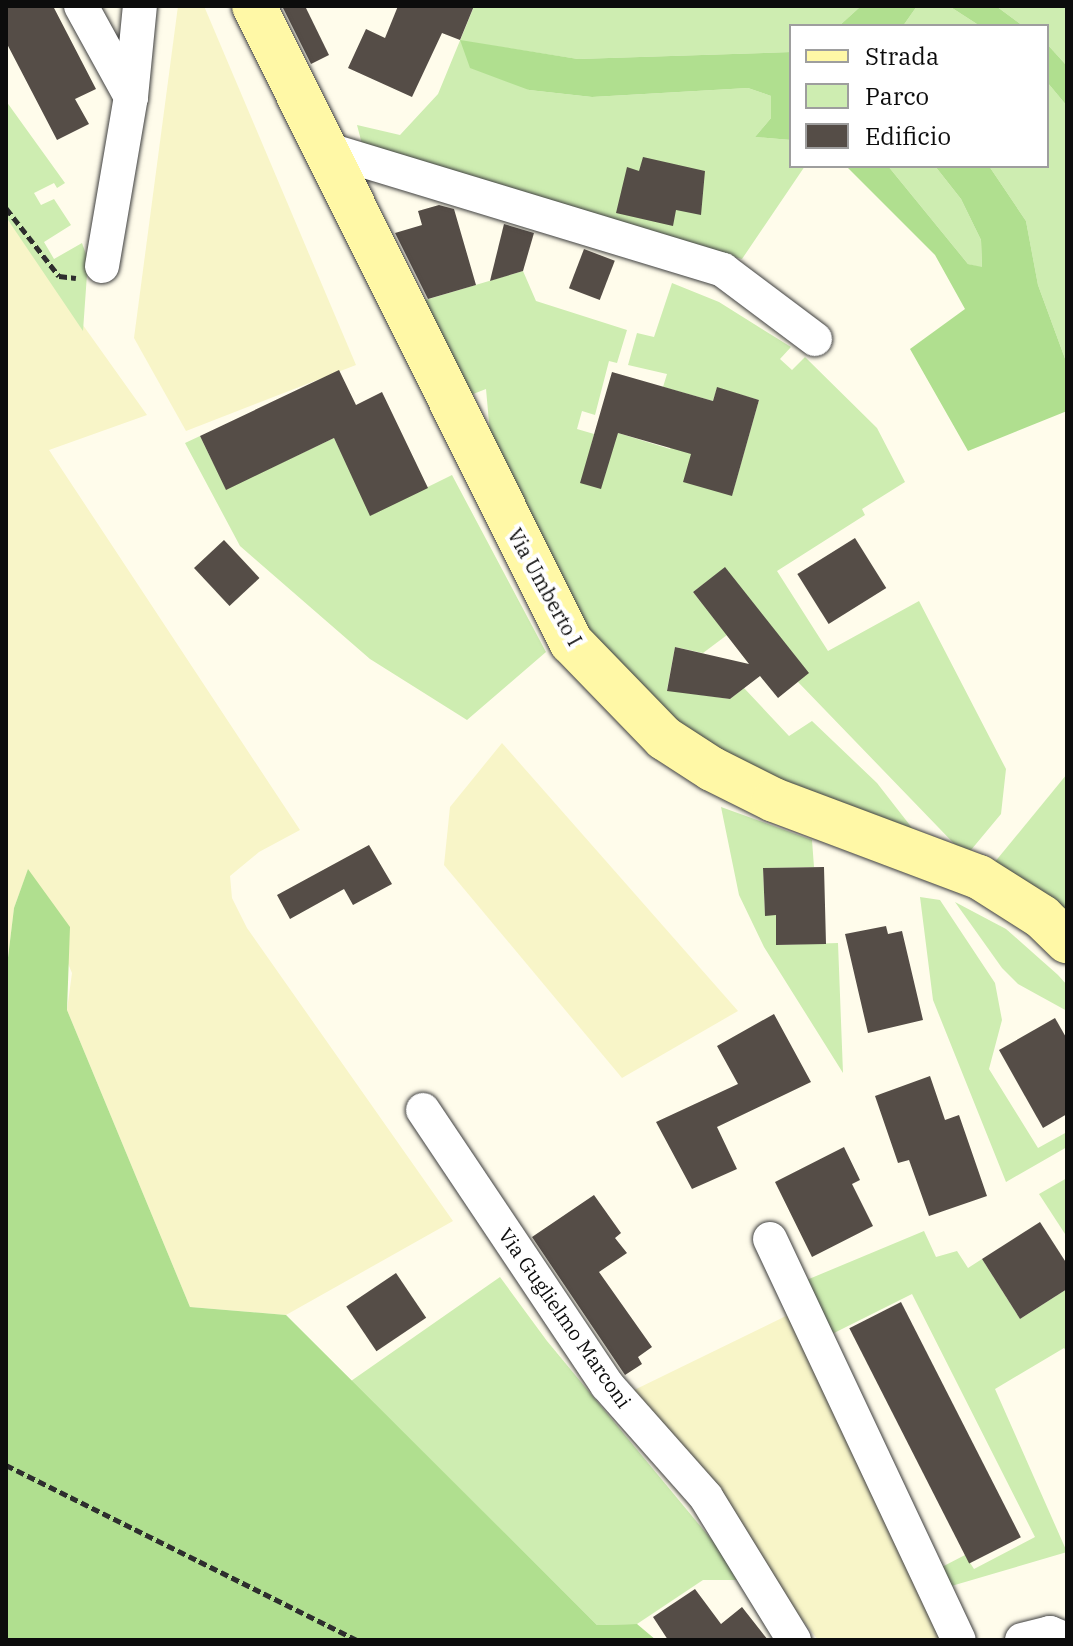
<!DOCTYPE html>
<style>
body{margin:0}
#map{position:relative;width:1073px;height:1646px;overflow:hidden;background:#fffceb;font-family:"IBM Plex Serif",serif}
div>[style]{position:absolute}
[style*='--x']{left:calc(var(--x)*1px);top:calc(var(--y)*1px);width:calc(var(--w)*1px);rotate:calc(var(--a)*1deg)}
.farmland>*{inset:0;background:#f8f5c8}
.green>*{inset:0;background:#ceedb1}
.forest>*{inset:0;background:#b0df8f}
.building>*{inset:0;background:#554d47;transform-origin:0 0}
.path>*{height:5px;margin-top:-2.5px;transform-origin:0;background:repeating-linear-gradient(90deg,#2e2e2e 0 8px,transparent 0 12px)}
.roads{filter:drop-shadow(0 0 2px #3f3f3f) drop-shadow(0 0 2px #3f3f3f)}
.minor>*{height:34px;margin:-17px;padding:0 17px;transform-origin:17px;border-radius:17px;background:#fff}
.secondary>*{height:44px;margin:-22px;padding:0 22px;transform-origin:22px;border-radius:22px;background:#fff8a6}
span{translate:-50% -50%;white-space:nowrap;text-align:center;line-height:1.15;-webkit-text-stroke:8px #fff;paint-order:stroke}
.street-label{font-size:20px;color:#0c0c0c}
.frame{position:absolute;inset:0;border:8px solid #0c0c0c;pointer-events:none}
.legend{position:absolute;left:789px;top:24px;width:260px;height:144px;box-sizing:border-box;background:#fff;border:2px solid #9e9e9e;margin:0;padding:10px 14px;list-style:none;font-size:24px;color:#0c0c0c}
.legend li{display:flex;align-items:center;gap:16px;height:40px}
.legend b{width:40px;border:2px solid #9e9e9e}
</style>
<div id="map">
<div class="farmland">
<div style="clip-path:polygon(178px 6px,204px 6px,356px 365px,186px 431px,134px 338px)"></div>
<div style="clip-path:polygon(6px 217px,147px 415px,49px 450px,300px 830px,259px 852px,230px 876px,232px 898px,247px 928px,453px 1221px,286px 1315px,190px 1307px,67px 1010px,72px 973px,28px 870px,14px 908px,6px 974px)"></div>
<div style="clip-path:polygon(502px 743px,738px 1011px,622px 1078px,444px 865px,450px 807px)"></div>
<div style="clip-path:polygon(792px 1313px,954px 1640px,818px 1640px,626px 1394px)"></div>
</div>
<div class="green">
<div style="clip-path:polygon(467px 6px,861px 6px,839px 26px,791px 26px,791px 52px,578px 59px,461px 41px,529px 90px,592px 97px,748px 88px,771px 96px,771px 118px,755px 137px,791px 140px,791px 166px,805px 166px,742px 259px,589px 220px,363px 148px,357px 125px,400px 135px,438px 94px,473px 9px)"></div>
<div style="clip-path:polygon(917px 6px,949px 6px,980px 26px,903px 26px)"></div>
<div style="clip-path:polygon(996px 6px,1067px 6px,1067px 66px,1047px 44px,1047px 26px,1023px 26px)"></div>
<div style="clip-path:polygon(1047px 82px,1067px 106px,1067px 364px,1038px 285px,1026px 221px,989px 166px,1047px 166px)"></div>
<div style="clip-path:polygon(6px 101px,65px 183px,57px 188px,54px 183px,34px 193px,41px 205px,54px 199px,71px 225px,44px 242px,54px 259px,82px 243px,88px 260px,83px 331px,6px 217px)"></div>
<div style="clip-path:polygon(888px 166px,935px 166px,961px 199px,981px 240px,982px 268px,968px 264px)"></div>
<div style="clip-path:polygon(523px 271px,536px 301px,627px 330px,617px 363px,609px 361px,595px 415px,582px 411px,577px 429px,594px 434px,591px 446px,618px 433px,670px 449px,672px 443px,693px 449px,732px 495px,759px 400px,717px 388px,713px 401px,663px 387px,667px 374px,628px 365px,637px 333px,654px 337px,672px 283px,719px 302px,791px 347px,780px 359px,792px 370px,805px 357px,877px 428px,905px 482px,862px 509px,865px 515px,777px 571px,828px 651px,919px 601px,1006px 769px,1001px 814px,966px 856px,798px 682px,808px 673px,725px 568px,693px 592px,727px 635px,703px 653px,675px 647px,667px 690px,730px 699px,744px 688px,789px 736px,812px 721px,877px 783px,923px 842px,750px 776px,618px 684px,493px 467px,486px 389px,450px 403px,405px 306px)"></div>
<div style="clip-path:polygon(200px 436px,226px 489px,334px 438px,371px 515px,452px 475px,546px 652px,467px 720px,370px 659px,240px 546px,185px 443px)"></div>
<div style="clip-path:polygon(1067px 774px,1067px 923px,994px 863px)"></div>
<div style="clip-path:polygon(721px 807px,812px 840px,814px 867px,763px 868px,765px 915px,776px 915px,776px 945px,838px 943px,843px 1073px,764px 947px,739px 895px)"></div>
<div style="clip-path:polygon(920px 897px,940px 900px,995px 983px,1002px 1020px,989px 1069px,1038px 1148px,1067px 1132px,1067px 1147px,1006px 1182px,933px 1000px)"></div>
<div style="clip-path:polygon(955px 902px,1006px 929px,1058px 975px,1067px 985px,1067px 1011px,1018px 984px,1002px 968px)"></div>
<div style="clip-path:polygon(1067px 1178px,1067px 1237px,1039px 1194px)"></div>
<div style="clip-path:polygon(924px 1231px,936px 1257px,957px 1251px,968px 1268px,982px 1259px,1020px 1319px,1067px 1289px,1067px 1352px,1064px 1348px,995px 1389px,1067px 1552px,948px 1587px,938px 1569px,965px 1555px,974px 1569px,1035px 1537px,912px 1294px,824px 1338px,797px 1284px)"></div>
<div style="clip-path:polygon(500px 1277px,547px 1341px,745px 1580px,703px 1580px,637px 1624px,597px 1625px,351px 1381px)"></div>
</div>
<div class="forest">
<div style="clip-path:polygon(861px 6px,917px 6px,903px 26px,839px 26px)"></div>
<div style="clip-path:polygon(949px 6px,996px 6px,1023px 26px,980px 26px)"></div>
<div style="clip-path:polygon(460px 40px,578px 59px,791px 52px,791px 140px,755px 137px,771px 118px,771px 96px,748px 88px,592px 97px,529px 90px,470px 68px)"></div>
<div style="clip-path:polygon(1047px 44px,1067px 66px,1067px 106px,1047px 82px)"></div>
<div style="clip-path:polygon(846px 166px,888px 166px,968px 264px,982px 267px,981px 240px,961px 199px,935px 166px,989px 166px,1026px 221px,1038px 285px,1067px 364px,1067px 411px,968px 451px,910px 349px,965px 309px,935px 255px)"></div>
<div style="clip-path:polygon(28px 869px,70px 927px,67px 1010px,190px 1307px,286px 1315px,597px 1625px,637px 1624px,656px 1640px,6px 1640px,6px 974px,14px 908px)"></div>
</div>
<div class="building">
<div style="clip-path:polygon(6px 6px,53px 6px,96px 89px,75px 99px,89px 124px,57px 140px,6px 42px)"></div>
<div style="clip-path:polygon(282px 6px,305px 6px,329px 55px,311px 64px)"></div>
<div style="clip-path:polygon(398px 6px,474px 6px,460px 40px,442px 33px,412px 97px,348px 68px,366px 29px,385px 38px)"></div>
<div style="clip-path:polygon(643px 157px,705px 171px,701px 215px,676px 210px,673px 226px,616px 213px,627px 167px,639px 171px)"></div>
<div style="clip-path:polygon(439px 205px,454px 209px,476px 285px,428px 299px,395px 233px,422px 225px,418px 211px)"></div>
<div style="clip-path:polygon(504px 224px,534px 233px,523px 271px,490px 281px)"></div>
<div style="left:584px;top:249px;width:33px;height:42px;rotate:21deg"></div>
<div style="clip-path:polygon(339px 370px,356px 405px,382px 392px,428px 488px,370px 516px,334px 438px,226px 490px,200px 436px)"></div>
<div style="clip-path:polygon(612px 372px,713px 401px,717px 387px,759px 400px,732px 496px,683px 482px,691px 454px,618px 433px,601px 489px,580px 483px)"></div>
<div style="left:855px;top:538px;width:59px;height:68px;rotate:58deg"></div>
<div style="left:224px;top:540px;width:52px;height:41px;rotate:47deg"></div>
<div style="clip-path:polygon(725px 567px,809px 673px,778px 698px,760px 676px,730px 699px,667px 691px,675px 647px,749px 664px,693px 592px)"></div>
<div style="clip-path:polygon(369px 845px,392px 884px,353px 905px,344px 889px,290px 919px,277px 895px)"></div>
<div style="clip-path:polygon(824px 867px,826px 944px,776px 945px,776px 915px,765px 916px,763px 868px)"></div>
<div style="clip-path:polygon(886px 926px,888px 934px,902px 931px,923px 1020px,868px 1033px,845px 934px)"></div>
<div style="clip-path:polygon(774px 1014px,811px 1082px,717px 1127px,737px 1169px,692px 1189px,656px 1122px,738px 1084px,717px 1046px)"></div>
<div style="clip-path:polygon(1055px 1018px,1067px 1039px,1067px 1114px,1043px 1128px,999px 1050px)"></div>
<div style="clip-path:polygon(930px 1076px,945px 1120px,959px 1115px,987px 1196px,929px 1216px,909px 1160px,898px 1163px,875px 1096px)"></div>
<div style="clip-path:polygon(844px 1147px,860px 1180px,852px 1184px,873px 1226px,812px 1257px,775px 1182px)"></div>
<div style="clip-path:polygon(594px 1195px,621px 1233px,615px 1238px,627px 1253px,599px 1272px,652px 1347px,638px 1357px,642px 1364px,625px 1375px,532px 1237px)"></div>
<div style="clip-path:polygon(1040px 1222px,1067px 1264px,1067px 1289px,1020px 1319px,982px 1259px)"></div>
<div style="left:396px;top:1273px;width:54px;height:60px;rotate:56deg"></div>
<div style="left:901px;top:1302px;width:264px;height:58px;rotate:63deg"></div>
<div style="clip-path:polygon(695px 1589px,721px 1624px,742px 1607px,768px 1640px,668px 1640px,653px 1617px)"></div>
</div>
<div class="path">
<div style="--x:6;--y:208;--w:86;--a:52.1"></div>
<div style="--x:59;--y:276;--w:17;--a:7"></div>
<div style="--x:6;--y:1465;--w:392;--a:26.5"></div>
</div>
<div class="roads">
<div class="minor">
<div style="--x:81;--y:6;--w:104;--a:61.2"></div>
<div style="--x:322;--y:148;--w:419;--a:16.9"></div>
<div style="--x:723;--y:270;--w:115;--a:36.9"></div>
<div style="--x:102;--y:266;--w:171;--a:-80.3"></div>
<div style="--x:131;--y:97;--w:91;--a:-84.4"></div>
<div style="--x:423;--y:1110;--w:331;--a:56.2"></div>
<div style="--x:607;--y:1385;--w:149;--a:48.5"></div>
<div style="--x:706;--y:1497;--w:168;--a:58.4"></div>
<div style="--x:770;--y:1239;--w:443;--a:64.8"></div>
<div style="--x:1022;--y:1640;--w:29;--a:-14"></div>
<div style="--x:1050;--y:1633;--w:18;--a:22"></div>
</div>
<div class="secondary">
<div style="--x:254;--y:6;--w:711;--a:63.51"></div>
<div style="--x:571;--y:642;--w:134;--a:45.9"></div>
<div style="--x:664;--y:738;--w:57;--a:32.9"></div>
<div style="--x:712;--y:769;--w:69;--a:26.6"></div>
<div style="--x:774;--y:800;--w:219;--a:20.6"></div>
<div style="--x:979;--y:877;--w:75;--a:32.4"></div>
<div style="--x:1042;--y:917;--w:35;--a:44"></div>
</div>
</div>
<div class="street-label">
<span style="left:545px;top:587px;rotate:61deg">Via Umberto I</span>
<span style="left:565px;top:1318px;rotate:55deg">Via Guglielmo Marconi</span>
</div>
<div class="frame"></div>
<ul class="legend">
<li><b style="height:10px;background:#fff8a6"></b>Strada</li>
<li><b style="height:22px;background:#ceedb1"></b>Parco</li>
<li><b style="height:22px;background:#554d47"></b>Edificio</li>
</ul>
</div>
